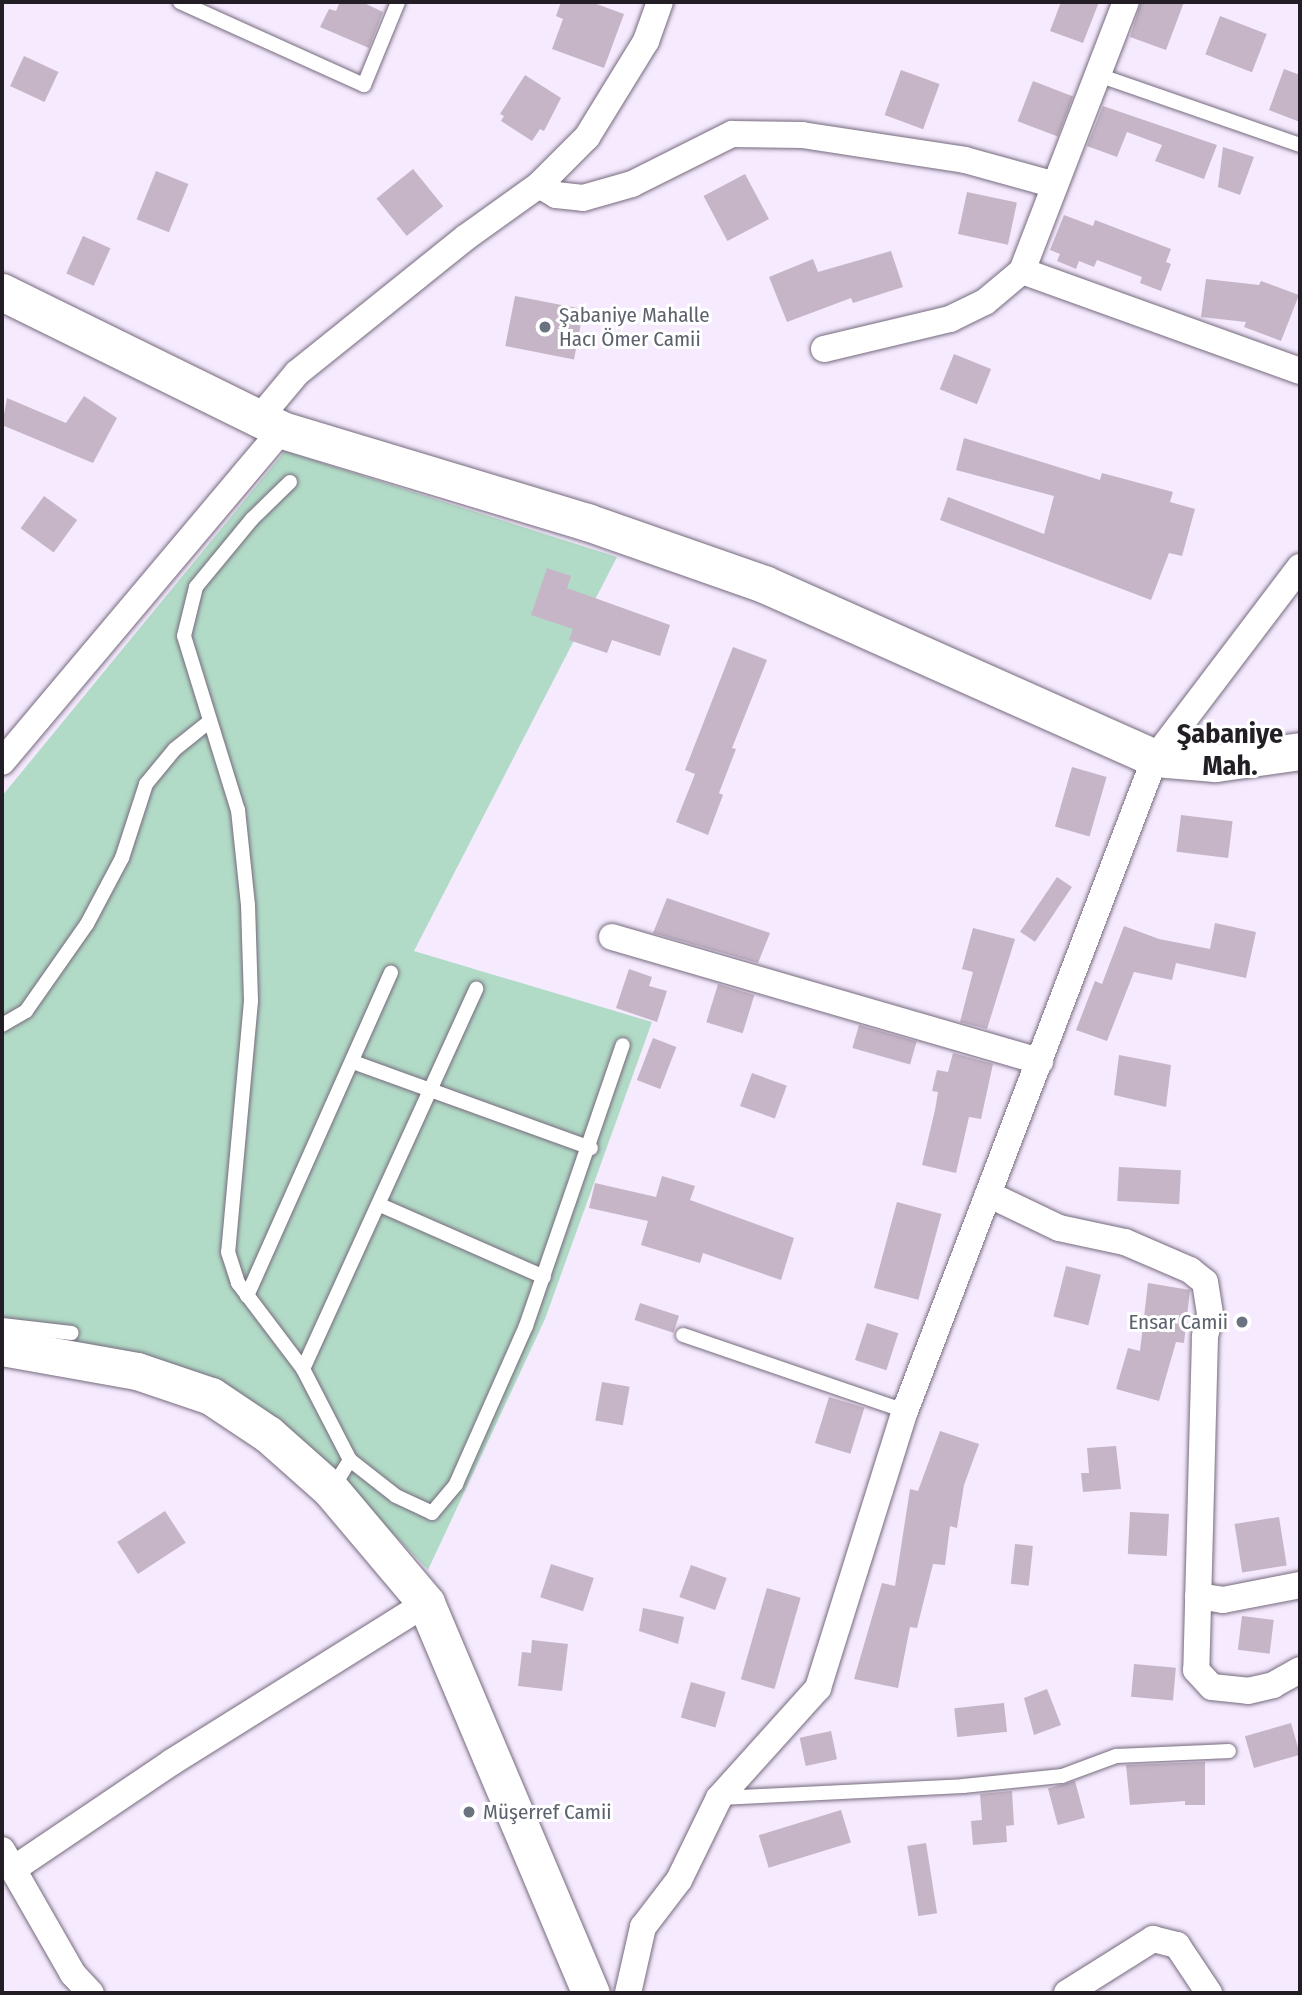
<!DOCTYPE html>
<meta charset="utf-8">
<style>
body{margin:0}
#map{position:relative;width:1302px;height:1995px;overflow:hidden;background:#f6eaff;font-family:"Fira Sans Condensed",sans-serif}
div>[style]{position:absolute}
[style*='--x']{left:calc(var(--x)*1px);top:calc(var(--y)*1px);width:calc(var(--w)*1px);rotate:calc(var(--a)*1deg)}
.green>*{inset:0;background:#b2dbc7}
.building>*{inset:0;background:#c5b5c7;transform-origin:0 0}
.roads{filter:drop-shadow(0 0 2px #766b7d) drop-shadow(0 0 2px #766b7d)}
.lane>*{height:14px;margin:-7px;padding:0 7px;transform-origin:7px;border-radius:7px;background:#fff}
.street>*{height:26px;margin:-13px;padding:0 13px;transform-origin:13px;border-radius:13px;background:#fff}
.secondary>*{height:37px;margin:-18.5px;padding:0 18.5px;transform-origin:18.5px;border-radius:18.5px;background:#fff}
.dots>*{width:19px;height:19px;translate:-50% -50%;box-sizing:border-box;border:4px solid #fff;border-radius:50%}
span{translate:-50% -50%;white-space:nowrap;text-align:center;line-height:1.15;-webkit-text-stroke:6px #fff;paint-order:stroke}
.worship-label{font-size:21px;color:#5b616d}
.left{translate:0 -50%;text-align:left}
.right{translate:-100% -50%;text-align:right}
.district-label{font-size:28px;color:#231e25;font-weight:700}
.frame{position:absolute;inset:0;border:4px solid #231e25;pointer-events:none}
</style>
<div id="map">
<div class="green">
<div style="clip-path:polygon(285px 451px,617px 557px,414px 951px,652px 1022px,545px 1319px,428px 1570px,324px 1462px,262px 1415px,2px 1343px,2px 796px)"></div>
</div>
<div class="building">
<div style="clip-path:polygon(340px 2px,362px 2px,383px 12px,369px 48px,320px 27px,329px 9px,336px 11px)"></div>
<div style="clip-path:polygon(561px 2px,591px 2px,624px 14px,604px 68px,552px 49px,563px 19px,556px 16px)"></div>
<div style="clip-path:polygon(1061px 2px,1099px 2px,1083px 43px,1050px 31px)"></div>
<div style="clip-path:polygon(1141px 2px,1184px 2px,1166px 50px,1130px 37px)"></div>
<div style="left:1220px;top:16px;width:50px;height:41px;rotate:21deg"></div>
<div style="left:24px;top:56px;width:38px;height:33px;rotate:25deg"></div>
<div style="clip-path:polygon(1284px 69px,1300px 75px,1300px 122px,1269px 110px)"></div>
<div style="left:901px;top:70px;width:41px;height:48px;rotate:20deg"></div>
<div style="clip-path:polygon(525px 75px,561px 98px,544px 131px,540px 129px,532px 141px,501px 121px,504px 116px,500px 114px)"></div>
<div style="left:1033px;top:81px;width:43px;height:43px;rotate:21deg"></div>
<div style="clip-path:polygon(1103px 106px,1217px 145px,1204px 179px,1155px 161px,1162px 145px,1127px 132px,1117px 157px,1087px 146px)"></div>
<div style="clip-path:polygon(1223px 147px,1254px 157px,1240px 195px,1218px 187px)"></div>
<div style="left:413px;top:169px;width:48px;height:47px;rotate:51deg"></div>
<div style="left:156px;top:171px;width:35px;height:52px;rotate:22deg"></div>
<div style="left:745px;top:174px;width:51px;height:47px;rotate:62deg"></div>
<div style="left:967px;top:192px;width:51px;height:43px;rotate:12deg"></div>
<div style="clip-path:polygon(1064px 215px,1093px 226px,1095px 220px,1171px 249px,1166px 262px,1171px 264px,1161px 291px,1140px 283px,1142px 277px,1097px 260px,1094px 267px,1079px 261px,1076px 269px,1057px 261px,1060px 254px,1050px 250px)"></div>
<div style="left:83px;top:236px;width:30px;height:41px;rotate:24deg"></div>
<div style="clip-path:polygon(891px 251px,903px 287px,853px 303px,851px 298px,787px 322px,769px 277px,813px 259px,818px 272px)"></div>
<div style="clip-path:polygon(1206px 279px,1259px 285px,1261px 281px,1299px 295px,1281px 341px,1244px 327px,1246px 322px,1201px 317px)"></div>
<div style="left:515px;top:296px;width:70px;height:51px;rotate:11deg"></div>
<div style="left:954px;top:354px;width:40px;height:38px;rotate:22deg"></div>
<div style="clip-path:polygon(84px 396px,117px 418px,93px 463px,2px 425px,7px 398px,66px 423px)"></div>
<div style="clip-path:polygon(964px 438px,1100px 480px,1102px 473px,1173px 492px,1170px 502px,1195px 509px,1182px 556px,1169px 553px,1151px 600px,940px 520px,948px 497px,1044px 534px,1054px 496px,956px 470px)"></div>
<div style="left:44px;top:496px;width:41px;height:40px;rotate:36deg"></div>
<div style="clip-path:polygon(547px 568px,571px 576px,567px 588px,670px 625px,660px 656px,612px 640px,607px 653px,569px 640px,573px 629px,531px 615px)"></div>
<div style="clip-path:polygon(733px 647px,767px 660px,732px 748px,736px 749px,719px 793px,723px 795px,708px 835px,676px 822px,695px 774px,685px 770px)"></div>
<div style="left:1072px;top:767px;width:36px;height:62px;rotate:16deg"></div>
<div style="left:1181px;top:815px;width:52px;height:37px;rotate:7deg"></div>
<div style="left:1057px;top:877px;width:18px;height:66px;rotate:34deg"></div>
<div style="clip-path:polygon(667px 898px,770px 933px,758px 963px,653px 933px)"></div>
<div style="clip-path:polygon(1215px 923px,1256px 932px,1246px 978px,1176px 963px,1172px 980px,1134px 972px,1107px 1041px,1076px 1030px,1095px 981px,1102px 984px,1124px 926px,1159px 939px,1210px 949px)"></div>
<div style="clip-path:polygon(973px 928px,1015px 939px,987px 1029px,960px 1022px,973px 972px,962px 969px)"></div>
<div style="clip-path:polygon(629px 969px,652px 977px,649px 986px,667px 991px,657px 1022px,616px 1008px)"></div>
<div style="left:718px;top:984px;width:38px;height:40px;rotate:17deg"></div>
<div style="left:859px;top:1025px;width:60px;height:24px;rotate:16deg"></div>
<div style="left:653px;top:1038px;width:25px;height:45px;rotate:21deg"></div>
<div style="clip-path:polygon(953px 1053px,993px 1064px,981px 1119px,969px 1117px,956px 1173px,922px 1165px,935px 1110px,938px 1092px,932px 1091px,937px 1070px,948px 1072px)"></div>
<div style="clip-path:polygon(1119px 1055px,1171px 1065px,1166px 1107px,1114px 1095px)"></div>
<div style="left:752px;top:1073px;width:37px;height:35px;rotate:20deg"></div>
<div style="left:1119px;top:1167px;width:62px;height:34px;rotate:3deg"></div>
<div style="clip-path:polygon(662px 1176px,695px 1186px,690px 1200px,794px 1238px,781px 1280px,703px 1253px,700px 1263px,641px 1245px,648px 1221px,589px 1208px,595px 1183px,656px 1197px)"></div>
<div style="left:897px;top:1202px;width:46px;height:89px;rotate:15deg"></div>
<div style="left:1066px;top:1266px;width:36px;height:52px;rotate:14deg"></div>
<div style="clip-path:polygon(1148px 1283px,1190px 1290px,1184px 1343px,1176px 1342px,1159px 1401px,1116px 1389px,1128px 1348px,1140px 1351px)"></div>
<div style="left:640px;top:1303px;width:41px;height:18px;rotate:18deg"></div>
<div style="left:867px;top:1323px;width:33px;height:39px;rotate:18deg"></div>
<div style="left:602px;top:1382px;width:28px;height:39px;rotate:10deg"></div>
<div style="left:829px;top:1397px;width:37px;height:48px;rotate:17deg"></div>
<div style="clip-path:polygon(940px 1431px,979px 1444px,964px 1485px,957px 1528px,950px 1526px,945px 1565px,933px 1564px,917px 1628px,910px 1627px,898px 1688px,854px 1679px,882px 1583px,895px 1586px,910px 1489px,918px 1491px)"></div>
<div style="clip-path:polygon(1116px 1446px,1121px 1489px,1083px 1492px,1081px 1473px,1089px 1473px,1087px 1448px)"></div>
<div style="left:165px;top:1511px;width:38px;height:57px;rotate:57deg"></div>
<div style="left:1130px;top:1512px;width:39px;height:42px;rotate:3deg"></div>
<div style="left:1279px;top:1517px;width:49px;height:45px;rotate:81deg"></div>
<div style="left:1015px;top:1544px;width:18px;height:40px;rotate:6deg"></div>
<div style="left:551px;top:1564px;width:45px;height:35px;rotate:18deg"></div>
<div style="left:691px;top:1565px;width:38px;height:34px;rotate:20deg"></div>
<div style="left:767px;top:1588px;width:35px;height:95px;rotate:16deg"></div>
<div style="clip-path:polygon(643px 1608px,684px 1617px,678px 1644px,639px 1631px)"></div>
<div style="left:1242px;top:1616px;width:32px;height:34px;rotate:7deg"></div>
<div style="clip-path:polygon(532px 1640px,568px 1644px,562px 1691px,518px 1686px,522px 1652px,531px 1653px)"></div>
<div style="left:1134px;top:1664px;width:42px;height:33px;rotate:5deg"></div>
<div style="left:691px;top:1682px;width:36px;height:37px;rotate:16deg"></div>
<div style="clip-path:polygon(1047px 1689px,1061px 1725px,1034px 1735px,1024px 1698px)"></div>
<div style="left:1004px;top:1703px;width:29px;height:50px;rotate:84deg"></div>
<div style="left:1291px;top:1723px;width:33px;height:48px;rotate:74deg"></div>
<div style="left:831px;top:1731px;width:29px;height:32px;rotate:78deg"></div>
<div style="clip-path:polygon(1205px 1762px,1205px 1805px,1185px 1805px,1185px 1801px,1130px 1805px,1126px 1765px)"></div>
<div style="left:1075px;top:1781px;width:38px;height:28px;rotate:75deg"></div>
<div style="clip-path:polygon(1012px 1791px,1014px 1825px,1006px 1826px,1007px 1842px,973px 1845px,971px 1821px,982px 1820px,980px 1794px)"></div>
<div style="left:841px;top:1810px;width:34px;height:86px;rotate:73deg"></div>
<div style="left:926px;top:1843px;width:71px;height:19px;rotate:81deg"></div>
</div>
<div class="roads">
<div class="lane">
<div style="--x:180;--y:2;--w:202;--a:24.3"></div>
<div style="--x:364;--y:85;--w:90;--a:-67.7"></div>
<div style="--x:1098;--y:75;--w:214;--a:19.1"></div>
<div style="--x:290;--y:482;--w:53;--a:135.8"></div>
<div style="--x:252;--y:519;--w:88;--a:129.5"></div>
<div style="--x:196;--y:587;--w:50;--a:103.8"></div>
<div style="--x:184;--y:636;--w:182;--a:72.8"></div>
<div style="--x:238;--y:810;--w:96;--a:84"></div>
<div style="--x:248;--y:905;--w:96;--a:88.2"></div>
<div style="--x:251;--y:1001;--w:252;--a:95.2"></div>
<div style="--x:228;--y:1252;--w:33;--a:72"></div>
<div style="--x:238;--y:1283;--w:108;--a:52.9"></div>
<div style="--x:303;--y:1369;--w:102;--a:62.7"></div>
<div style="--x:350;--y:1460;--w:34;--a:122"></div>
<div style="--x:2;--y:1025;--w:28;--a:-30"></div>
<div style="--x:26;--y:1011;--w:106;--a:-55"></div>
<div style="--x:87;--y:924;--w:75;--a:-62.1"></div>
<div style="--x:122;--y:858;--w:78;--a:-72"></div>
<div style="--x:146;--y:784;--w:45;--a:-50.4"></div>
<div style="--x:175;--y:749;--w:45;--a:-38.7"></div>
<div style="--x:353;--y:1062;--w:253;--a:19.9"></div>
<div style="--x:380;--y:1205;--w:179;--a:23.7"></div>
<div style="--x:247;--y:1296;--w:354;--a:-66"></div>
<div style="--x:2;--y:1325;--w:70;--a:6.5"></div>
<div style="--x:683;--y:1335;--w:235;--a:18.9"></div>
<div style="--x:303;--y:1369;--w:418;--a:-65.5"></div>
<div style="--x:350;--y:1460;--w:58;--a:38"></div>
<div style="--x:396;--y:1496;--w:40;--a:25"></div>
<div style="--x:432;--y:1513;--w:38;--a:-50"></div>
<div style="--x:456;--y:1484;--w:173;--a:-66.1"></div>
<div style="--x:526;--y:1326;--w:297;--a:-71"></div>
<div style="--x:720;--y:1798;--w:243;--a:-2.8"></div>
<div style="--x:963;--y:1786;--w:100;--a:-5.8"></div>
<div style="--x:1062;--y:1776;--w:58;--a:-20.3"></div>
<div style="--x:1116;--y:1756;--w:113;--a:-2.5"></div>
</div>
<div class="street">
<div style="--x:539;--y:185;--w:20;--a:30"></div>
<div style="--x:556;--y:195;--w:27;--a:6"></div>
<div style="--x:583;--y:198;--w:51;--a:-15.9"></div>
<div style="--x:632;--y:184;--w:112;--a:-26.6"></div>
<div style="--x:732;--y:134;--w:70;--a:0.8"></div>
<div style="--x:802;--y:135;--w:165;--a:8.7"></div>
<div style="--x:965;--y:160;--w:93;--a:15.5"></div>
<div style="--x:1022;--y:271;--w:295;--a:19.8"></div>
<div style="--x:824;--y:349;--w:130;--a:-13.4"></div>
<div style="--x:950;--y:319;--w:39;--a:-26"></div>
<div style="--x:985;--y:302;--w:48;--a:-40"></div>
<div style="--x:1022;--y:271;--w:288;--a:-68.9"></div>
<div style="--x:261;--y:416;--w:56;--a:-50.1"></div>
<div style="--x:297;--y:373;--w:216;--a:-38.8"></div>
<div style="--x:465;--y:238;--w:91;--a:-35.6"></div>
<div style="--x:539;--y:185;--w:68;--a:-45"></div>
<div style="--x:587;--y:137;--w:113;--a:-58.4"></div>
<div style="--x:646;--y:41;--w:41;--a:-70.3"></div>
<div style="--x:2;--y:762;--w:434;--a:-49.9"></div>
<div style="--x:612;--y:937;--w:446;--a:16.2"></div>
<div style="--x:990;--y:1195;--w:76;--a:25.6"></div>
<div style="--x:1059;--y:1228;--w:67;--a:12"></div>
<div style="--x:1125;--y:1242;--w:71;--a:23.3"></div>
<div style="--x:1190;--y:1270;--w:19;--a:39"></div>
<div style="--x:1205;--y:1282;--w:33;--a:81"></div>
<div style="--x:1210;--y:1315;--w:23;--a:103"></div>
<div style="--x:1205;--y:1337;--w:333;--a:91.5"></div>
<div style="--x:1196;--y:1670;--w:23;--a:47"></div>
<div style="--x:1212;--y:1687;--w:36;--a:6"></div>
<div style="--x:1248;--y:1691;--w:26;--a:-13"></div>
<div style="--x:1273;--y:1685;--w:31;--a:-29"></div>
<div style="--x:1198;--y:1596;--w:25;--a:9"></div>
<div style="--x:1223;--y:1600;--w:78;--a:-11"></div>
<div style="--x:2;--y:1850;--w:143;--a:60.2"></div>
<div style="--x:73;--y:1974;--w:26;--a:47"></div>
<div style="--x:15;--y:1868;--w:189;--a:-34"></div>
<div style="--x:172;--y:1762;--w:300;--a:-32"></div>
<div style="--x:628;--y:1993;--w:68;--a:-77.2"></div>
<div style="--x:643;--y:1927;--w:59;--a:-52.5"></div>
<div style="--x:679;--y:1880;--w:91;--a:-64"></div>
<div style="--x:719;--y:1798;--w:148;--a:-48"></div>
<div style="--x:818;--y:1688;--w:290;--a:-72.6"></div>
<div style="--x:905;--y:1411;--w:699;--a:-69.05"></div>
<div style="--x:1155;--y:758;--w:240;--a:-52.8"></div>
<div style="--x:1067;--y:1993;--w:102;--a:-32.1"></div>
<div style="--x:1153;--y:1939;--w:25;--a:14"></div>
<div style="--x:1177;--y:1945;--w:58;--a:56.3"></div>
</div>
<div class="secondary">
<div style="--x:2;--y:292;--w:312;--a:26.2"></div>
<div style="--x:282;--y:430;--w:319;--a:16.8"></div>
<div style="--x:587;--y:522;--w:188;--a:19.3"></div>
<div style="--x:764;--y:584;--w:428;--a:24"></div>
<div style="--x:1155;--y:758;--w:60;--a:4.8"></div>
<div style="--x:1215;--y:763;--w:86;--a:-8"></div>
<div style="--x:2;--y:1347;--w:137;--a:10.1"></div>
<div style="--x:137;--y:1371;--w:78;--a:18.7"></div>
<div style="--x:211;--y:1396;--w:69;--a:33.7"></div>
<div style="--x:268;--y:1434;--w:84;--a:41.6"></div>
<div style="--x:331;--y:1490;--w:148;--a:49.9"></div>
<div style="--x:426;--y:1603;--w:423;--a:67.1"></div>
</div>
</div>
<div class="dots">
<div style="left:545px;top:327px;background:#6b7280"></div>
<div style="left:1242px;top:1322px;background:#6b7280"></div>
<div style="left:469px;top:1812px;background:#6b7280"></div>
</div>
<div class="worship-label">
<span class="left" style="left:559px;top:327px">Şabaniye Mahalle<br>Hacı Ömer Camii</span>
<span class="right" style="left:1228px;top:1322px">Ensar Camii</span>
<span class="left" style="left:483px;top:1812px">Müşerref Camii</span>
</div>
<div class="district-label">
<span style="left:1230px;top:750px">Şabaniye<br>Mah.</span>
</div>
<div class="frame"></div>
</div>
